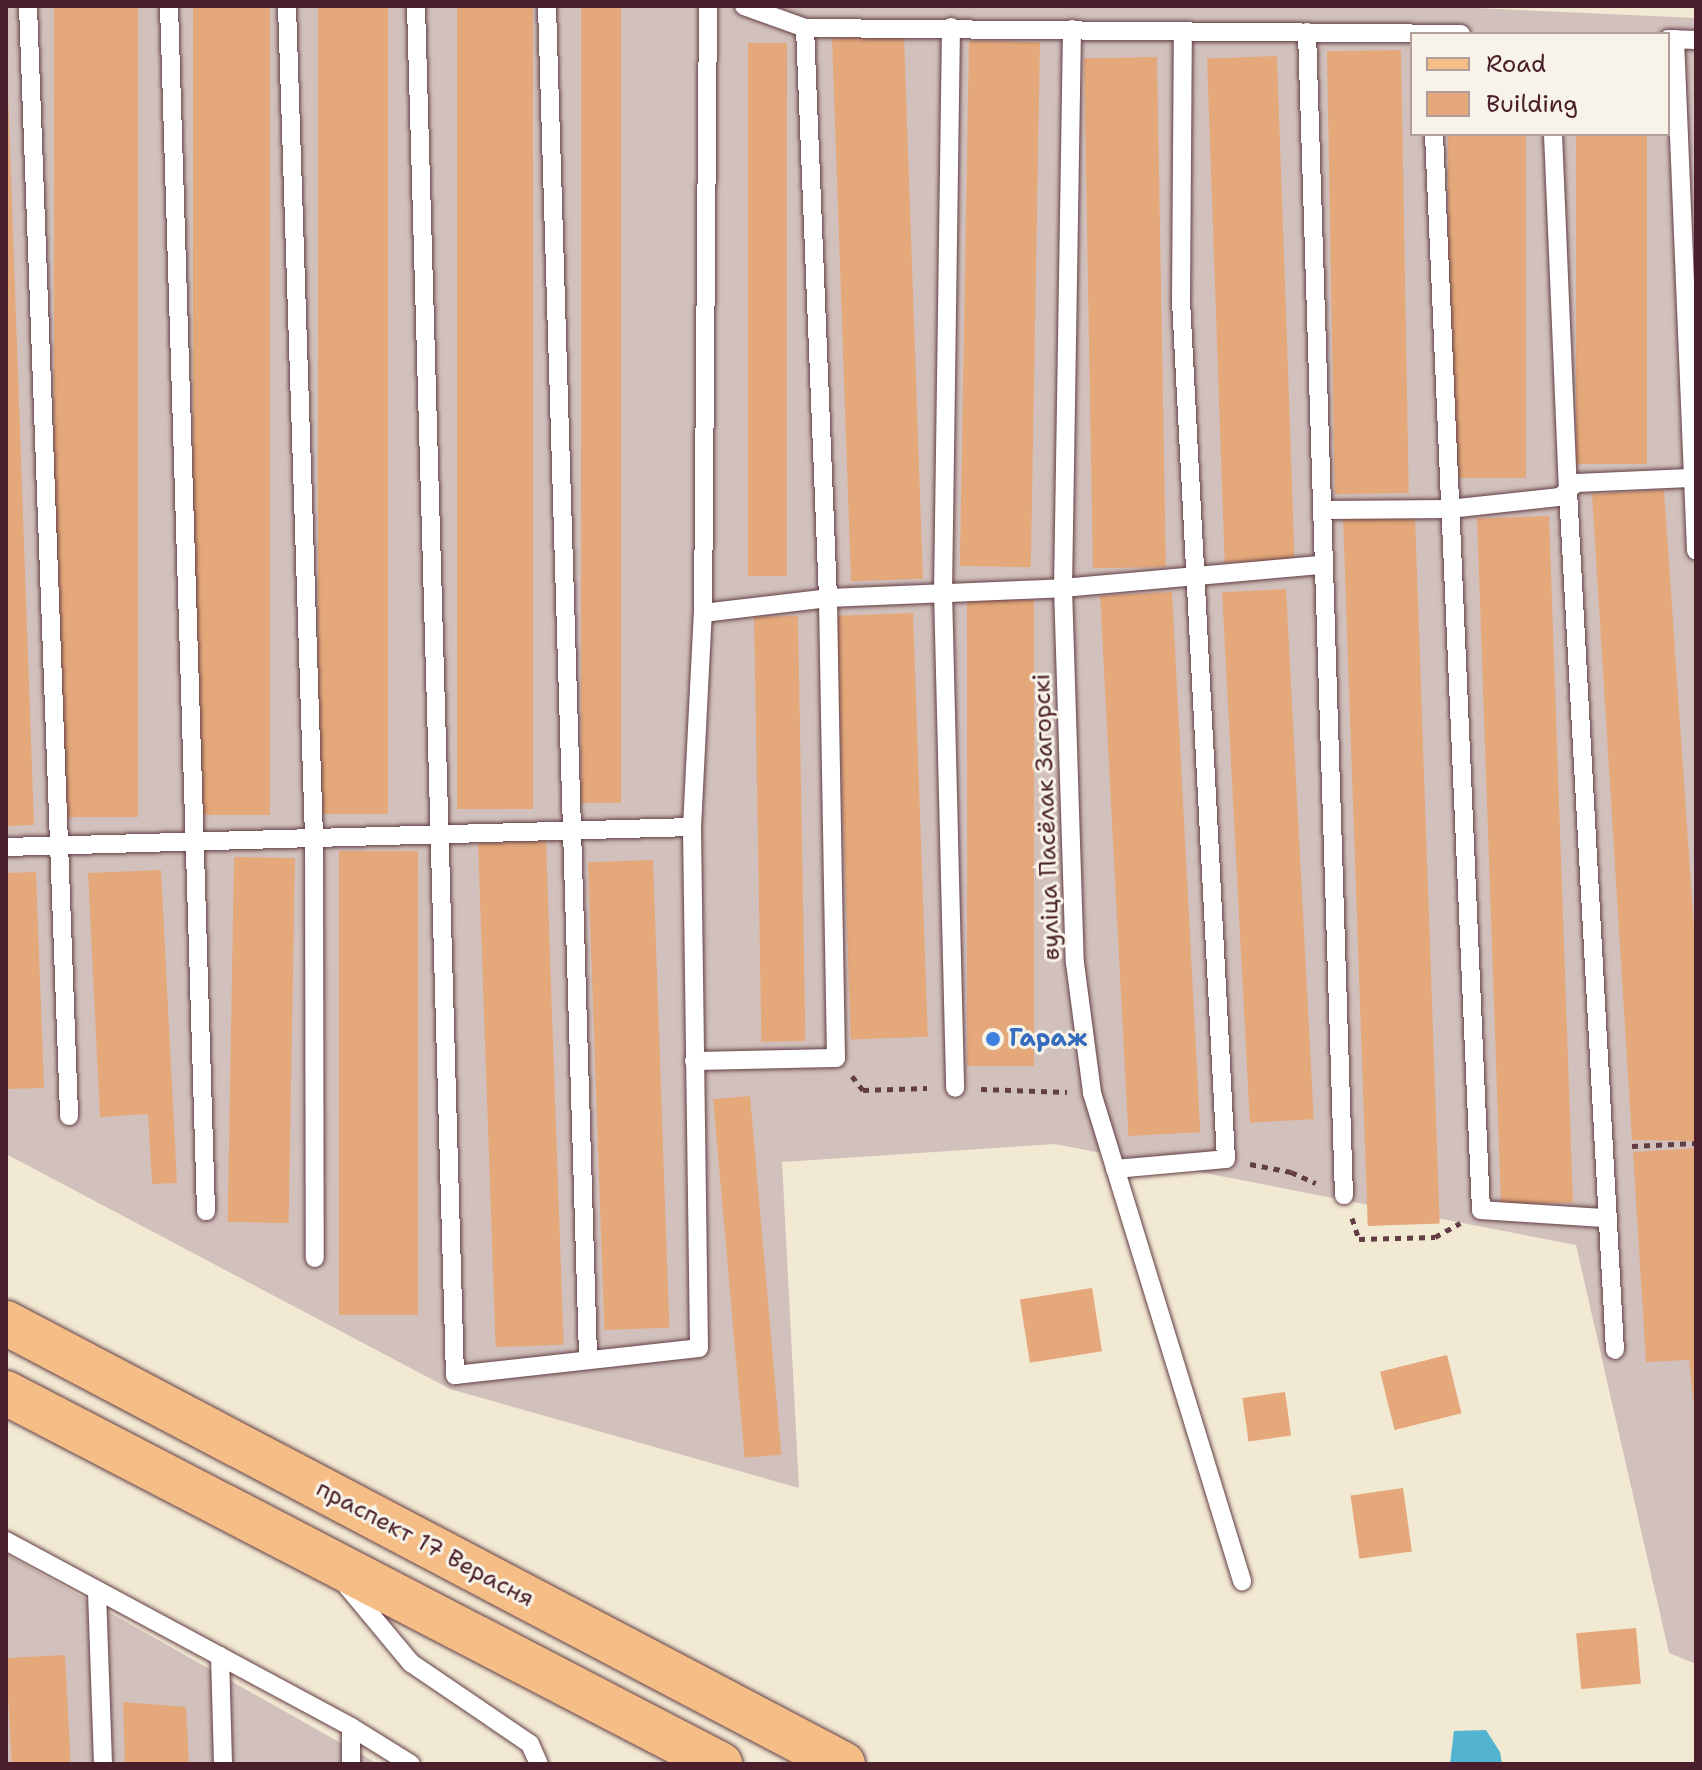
<!DOCTYPE html>
<meta charset="utf-8">
<style>
body{margin:0}
#map{position:relative;width:1702px;height:1770px;overflow:hidden;background:#f2e9d3;font-family:"Shantell Sans",sans-serif}
div>[style]{position:absolute}
[style*='--x']{left:calc(var(--x)*1px);top:calc(var(--y)*1px);width:calc(var(--w)*1px);rotate:calc(var(--a)*1deg)}
.industrial>*{inset:0;background:#d1c0bc}
.water>*{inset:0;background:#52b4d1}
.building>*{inset:0;background:#e5a87b;transform-origin:0 0}
.path>*{height:5px;margin-top:-2.5px;transform-origin:0;background:repeating-linear-gradient(90deg,#633d44 0 6px,transparent 0 12px)}
.roads{filter:drop-shadow(0 0 2px #633d44) drop-shadow(0 0 2px #633d44)}
.service>*{height:18px;margin:-9px;padding:0 9px;transform-origin:9px;border-radius:9px;background:#fff}
.primary>*{height:44px;margin:-22px;padding:0 22px;transform-origin:22px;border-radius:22px;background:#f6be87}
.dots>*{width:22px;height:22px;translate:-50% -50%;box-sizing:border-box;border:4px solid #f7f3e8;border-radius:50%}
span{translate:-50% -50%;white-space:nowrap;text-align:center;line-height:1.15;-webkit-text-stroke:6px #f7f3e8;paint-order:stroke}
.street-label{font-size:24px;color:#4a1f2b}
.shop-label{font-size:24px;color:#366cbe;font-weight:700}
.left{translate:0 -50%;text-align:left}
.frame{position:absolute;inset:0;border:8px solid #4a1f2b;pointer-events:none}
.legend{position:absolute;left:1410px;top:32px;width:260px;height:104px;box-sizing:border-box;background:#f7f3e8;border:2px solid #b29e9c;margin:0;padding:10px 14px;list-style:none;font-size:24px;color:#4a1f2b}
.legend li{display:flex;align-items:center;gap:16px;height:40px}
.legend b{width:40px;border:2px solid #b29e9c}
</style>
<div id="map">
<div class="industrial">
<div style="clip-path:polygon(evenodd,6px 6px,1429px 6px,1696px 18px,1696px 1664px,1669px 1653px,1576px 1245px,1055px 1144px,782px 1162px,799px 1488px,450px 1389px,6px 1154px,6px 6px,1412px 34px,1668px 34px,1668px 134px,1412px 134px,1412px 34px)"></div>
<div style="clip-path:polygon(6px 1554px,378px 1764px,6px 1764px)"></div>
</div>
<div class="water">
<div style="clip-path:polygon(1486px 1730px,1500px 1752px,1502px 1764px,1450px 1764px,1454px 1731px)"></div>
</div>
<div class="building">
<div style="left:54px;top:6px;width:84px;height:811px"></div>
<div style="left:193px;top:6px;width:77px;height:809px"></div>
<div style="left:318px;top:6px;width:70px;height:808px"></div>
<div style="left:457px;top:6px;width:76px;height:803px"></div>
<div style="left:581px;top:6px;width:40px;height:797px"></div>
<div style="clip-path:polygon(6px 35px,34px 825px,6px 826px)"></div>
<div style="left:904px;top:36px;width:543px;height:72px;rotate:88deg"></div>
<div style="left:969px;top:41px;width:71px;height:525px;rotate:1deg"></div>
<div style="left:748px;top:43px;width:39px;height:533px"></div>
<div style="left:1401px;top:50px;width:443px;height:74px;rotate:89deg"></div>
<div style="left:1277px;top:56px;width:504px;height:70px;rotate:88deg"></div>
<div style="left:1157px;top:57px;width:510px;height:73px;rotate:89deg"></div>
<div style="left:1448px;top:134px;width:78px;height:344px"></div>
<div style="left:1576px;top:134px;width:71px;height:330px"></div>
<div style="clip-path:polygon(1664px 490px,1696px 958px,1696px 1141px,1632px 1140px,1592px 494px)"></div>
<div style="left:1415px;top:516px;width:708px;height:72px;rotate:88deg"></div>
<div style="left:1549px;top:516px;width:687px;height:72px;rotate:88deg"></div>
<div style="left:1286px;top:589px;width:531px;height:64px;rotate:87deg"></div>
<div style="left:1172px;top:592px;width:541px;height:72px;rotate:87deg"></div>
<div style="left:967px;top:600px;width:67px;height:466px"></div>
<div style="left:913px;top:613px;width:424px;height:77px;rotate:88deg"></div>
<div style="left:798px;top:616px;width:425px;height:44px;rotate:89deg"></div>
<div style="left:546px;top:841px;width:504px;height:68px;rotate:88deg"></div>
<div style="left:418px;top:851px;width:464px;height:79px;rotate:90deg"></div>
<div style="left:234px;top:857px;width:61px;height:365px;rotate:1deg"></div>
<div style="left:653px;top:860px;width:468px;height:65px;rotate:88deg"></div>
<div style="clip-path:polygon(161px 870px,177px 1183px,152px 1184px,148px 1114px,100px 1117px,88px 873px)"></div>
<div style="clip-path:polygon(36px 872px,44px 1088px,6px 1089px,6px 873px)"></div>
<div style="left:750px;top:1096px;width:360px;height:37px;rotate:85deg"></div>
<div style="clip-path:polygon(1696px 1148px,1696px 1408px,1694px 1408px,1689px 1360px,1646px 1362px,1633px 1152px)"></div>
<div style="left:1092px;top:1288px;width:64px;height:73px;rotate:81deg"></div>
<div style="left:1447px;top:1355px;width:60px;height:69px;rotate:76deg"></div>
<div style="left:1285px;top:1392px;width:44px;height:43px;rotate:82deg"></div>
<div style="left:1403px;top:1488px;width:64px;height:53px;rotate:82deg"></div>
<div style="left:1636px;top:1628px;width:56px;height:60px;rotate:85deg"></div>
<div style="left:65px;top:1655px;width:109px;height:59px;rotate:87deg"></div>
<div style="clip-path:polygon(123px 1702px,186px 1707px,189px 1764px,125px 1764px)"></div>
</div>
<div class="path">
<div style="--x:852;--y:1076;--w:18;--a:52"></div>
<div style="--x:863;--y:1090;--w:64;--a:-1.8"></div>
<div style="--x:981;--y:1089;--w:86;--a:2"></div>
<div style="--x:1632;--y:1146;--w:64;--a:-2.7"></div>
<div style="--x:1250;--y:1164;--w:42;--a:11"></div>
<div style="--x:1291;--y:1172;--w:27;--a:24"></div>
<div style="--x:1352;--y:1218;--w:22;--a:72"></div>
<div style="--x:1359;--y:1239;--w:76;--a:-1.5"></div>
<div style="--x:1435;--y:1237;--w:29;--a:-29"></div>
</div>
<div class="roads">
<div class="service">
<div style="--x:28;--y:6;--w:1111;--a:87.88"></div>
<div style="--x:169;--y:6;--w:1206;--a:88.24"></div>
<div style="--x:287;--y:6;--w:832;--a:88.14"></div>
<div style="--x:314;--y:838;--w:420;--a:89.9"></div>
<div style="--x:416;--y:6;--w:1370;--a:88.37"></div>
<div style="--x:455;--y:1375;--w:245;--a:-6.3"></div>
<div style="--x:699;--y:1348;--w:521;--a:-90.77"></div>
<div style="--x:692;--y:827;--w:214;--a:-87.1"></div>
<div style="--x:703;--y:613;--w:607;--a:-89.53"></div>
<div style="--x:547;--y:6;--w:1354;--a:88.26"></div>
<div style="--x:744;--y:6;--w:65;--a:19.8"></div>
<div style="--x:805;--y:28;--w:656;--a:0.52"></div>
<div style="--x:951;--y:27;--w:564;--a:90.81"></div>
<div style="--x:943;--y:591;--w:497;--a:88.6"></div>
<div style="--x:1072;--y:29;--w:559;--a:90.92"></div>
<div style="--x:1063;--y:588;--w:375;--a:88.2"></div>
<div style="--x:1075;--y:963;--w:131;--a:82.5"></div>
<div style="--x:1092;--y:1093;--w:511;--a:72.91"></div>
<div style="--x:1307;--y:32;--w:1164;--a:88.18"></div>
<div style="--x:1668;--y:39;--w:28;--a:2"></div>
<div style="--x:1675;--y:39;--w:512;--a:87.65"></div>
<div style="--x:1434;--y:134;--w:1077;--a:87.5"></div>
<div style="--x:1481;--y:1210;--w:125;--a:3.7"></div>
<div style="--x:1553;--y:134;--w:357;--a:87.6"></div>
<div style="--x:1568;--y:491;--w:860;--a:86.87"></div>
<div style="--x:1325;--y:510;--w:124;--a:-0.5"></div>
<div style="--x:1449;--y:509;--w:112;--a:-6.2"></div>
<div style="--x:1560;--y:497;--w:21;--a:-41"></div>
<div style="--x:1576;--y:483;--w:114;--a:-2.5"></div>
<div style="--x:703;--y:613;--w:126;--a:-6.8"></div>
<div style="--x:828;--y:598;--w:235;--a:-2.4"></div>
<div style="--x:1063;--y:588;--w:260;--a:-5.1"></div>
<div style="--x:6;--y:847;--w:686;--a:-1.67"></div>
<div style="--x:694;--y:1061;--w:142;--a:-1.2"></div>
<div style="--x:836;--y:1058;--w:460;--a:-91"></div>
<div style="--x:828;--y:598;--w:570;--a:-92.31"></div>
<div style="--x:1115;--y:1169;--w:111;--a:-5.1"></div>
<div style="--x:1226;--y:1159;--w:861;--a:-93"></div>
<div style="--x:1181;--y:299;--w:268;--a:-89.6"></div>
<div style="--x:6;--y:1541;--w:392;--a:28.3"></div>
<div style="--x:351;--y:1727;--w:70;--a:31.7"></div>
<div style="--x:346;--y:1585;--w:102;--a:50.2"></div>
<div style="--x:411;--y:1663;--w:144;--a:34.2"></div>
<div style="--x:530;--y:1744;--w:22;--a:66"></div>
<div style="--x:97;--y:1592;--w:172;--a:88"></div>
<div style="--x:220;--y:1656;--w:108;--a:88.4"></div>
<div style="--x:351;--y:1727;--w:37;--a:90"></div>
</div>
<div class="primary">
<div style="--x:6;--y:1323;--w:946;--a:27.78"></div>
<div style="--x:6;--y:1393;--w:805;--a:27.46"></div>
</div>
</div>
<div class="dots">
<div style="left:993px;top:1039px;background:#3f7fe0"></div>
</div>
<div class="street-label">
<span style="left:1047px;top:817px;rotate:-92deg">вуліца Пасёлак Загорскі</span>
<span style="left:425px;top:1544px;rotate:28deg">праспект 17 Верасня</span>
</div>
<div class="shop-label">
<span class="left" style="left:1009px;top:1039px">Гараж</span>
</div>
<div class="frame"></div>
<ul class="legend">
<li><b style="height:10px;background:#f6be87"></b>Road</li>
<li><b style="height:22px;background:#e5a87b"></b>Building</li>
</ul>
</div>
